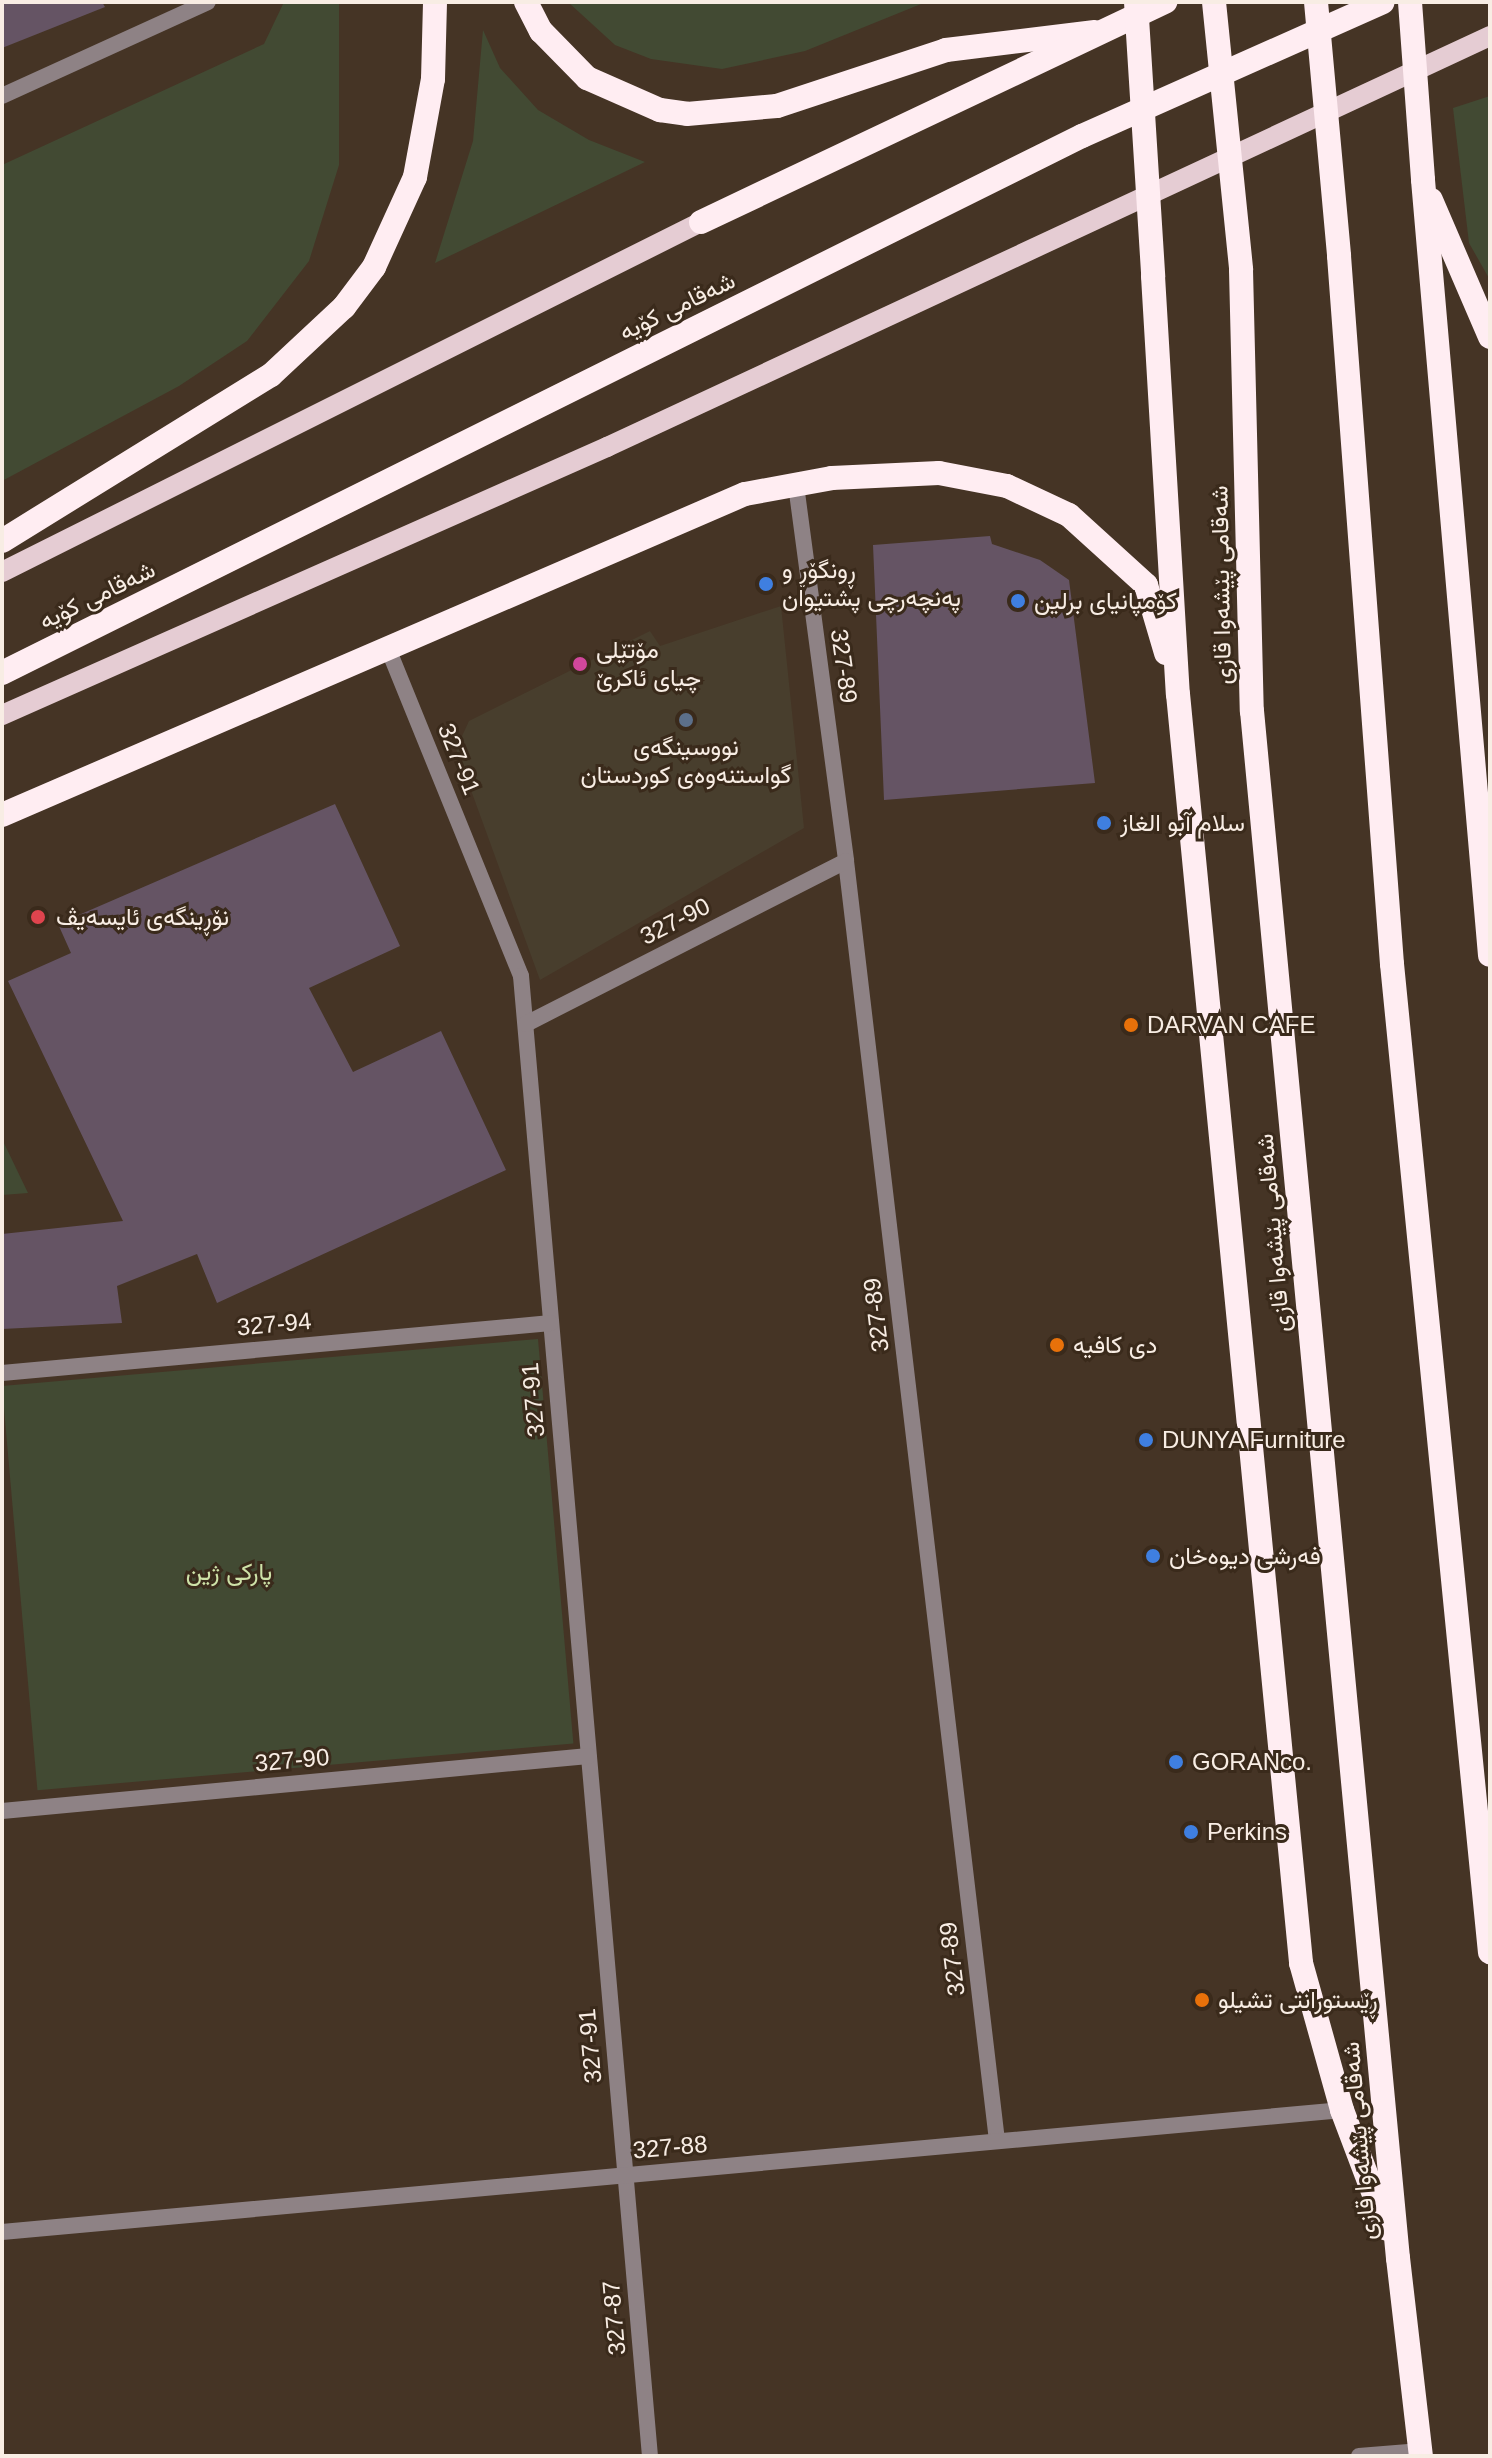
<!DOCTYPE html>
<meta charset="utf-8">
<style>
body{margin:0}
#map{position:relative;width:1492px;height:2458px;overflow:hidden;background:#453425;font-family:Helvetica,Vazirmatn,sans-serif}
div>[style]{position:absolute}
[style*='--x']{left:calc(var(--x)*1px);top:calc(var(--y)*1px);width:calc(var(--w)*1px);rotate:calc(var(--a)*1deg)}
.commercial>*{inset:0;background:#483e2d}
.green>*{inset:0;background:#424a33;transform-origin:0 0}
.building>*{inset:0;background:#655464}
.street>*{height:16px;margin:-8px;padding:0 8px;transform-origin:8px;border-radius:8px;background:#8e8285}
.primary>*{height:20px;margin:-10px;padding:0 10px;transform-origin:10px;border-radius:10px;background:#e5ccd3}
.highway>*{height:24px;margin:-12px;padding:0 12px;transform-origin:12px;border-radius:12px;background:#ffedf2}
.highway-bridge>*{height:24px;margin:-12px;padding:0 12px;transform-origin:12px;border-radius:12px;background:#ffedf2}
.dots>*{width:22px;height:22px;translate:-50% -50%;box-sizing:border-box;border:4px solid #3a2a1b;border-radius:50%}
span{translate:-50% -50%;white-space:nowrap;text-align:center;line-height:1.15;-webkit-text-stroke:6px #3a2a1b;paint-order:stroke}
.street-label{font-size:24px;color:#f8ede4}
.poi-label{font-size:24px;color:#f8ede4}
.left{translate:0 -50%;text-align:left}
.park-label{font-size:24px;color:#cee2a8}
.frame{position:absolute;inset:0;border:4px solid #f8ede4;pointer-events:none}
</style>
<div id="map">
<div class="commercial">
<div style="clip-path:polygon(781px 606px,804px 828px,540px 980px,456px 749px,469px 721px,650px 631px,660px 646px)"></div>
</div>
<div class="green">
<div style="clip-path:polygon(284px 2px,339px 2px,339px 165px,309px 261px,247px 341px,179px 386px,2px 481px,2px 165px,264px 44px)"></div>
<div style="clip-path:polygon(568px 2px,926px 2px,805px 51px,722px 69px,651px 59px,615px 45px)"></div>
<div style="clip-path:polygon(483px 30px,500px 68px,538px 110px,589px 140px,645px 162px,435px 263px,473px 141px)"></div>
<div style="clip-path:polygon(1490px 96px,1490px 280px,1469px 243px,1453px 108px)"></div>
<div style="clip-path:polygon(2px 1139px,28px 1193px,2px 1195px)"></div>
<div style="left:538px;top:1339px;width:406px;height:538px;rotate:85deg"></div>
</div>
<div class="building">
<div style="clip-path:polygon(2px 2px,102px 2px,105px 7px,2px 48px)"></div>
<div style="clip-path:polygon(990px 536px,992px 544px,1040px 560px,1069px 580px,1095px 783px,884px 800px,873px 545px)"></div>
<div style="clip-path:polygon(335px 804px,400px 946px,309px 988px,353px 1072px,441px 1031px,506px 1170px,217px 1303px,197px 1254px,117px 1286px,122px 1323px,2px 1329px,2px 1234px,123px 1221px,8px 981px,71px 953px,58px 924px)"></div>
</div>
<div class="street">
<div style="--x:2;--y:96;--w:226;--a:-24.5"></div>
<div style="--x:796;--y:485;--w:379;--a:82.4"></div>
<div style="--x:846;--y:861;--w:1289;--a:83.27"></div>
<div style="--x:387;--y:646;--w:356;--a:67.9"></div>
<div style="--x:521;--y:976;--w:1486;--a:85.02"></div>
<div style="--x:526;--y:1024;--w:359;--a:-27"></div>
<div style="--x:2;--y:1373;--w:551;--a:-5.2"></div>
<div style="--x:2;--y:1811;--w:589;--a:-5.36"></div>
<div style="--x:2;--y:2232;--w:1346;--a:-5.2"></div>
<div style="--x:1359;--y:2456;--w:62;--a:-4.6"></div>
</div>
<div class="primary">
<div style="--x:2;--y:572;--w:782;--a:-26.6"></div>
<div style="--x:2;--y:715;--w:662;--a:-23.89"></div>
<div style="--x:607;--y:447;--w:974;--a:-24.96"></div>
</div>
<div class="highway">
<div style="--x:526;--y:2;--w:33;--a:63"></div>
<div style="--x:541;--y:31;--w:66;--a:45.6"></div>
<div style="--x:587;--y:78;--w:80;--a:23.7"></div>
<div style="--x:660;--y:110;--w:27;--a:8"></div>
<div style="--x:687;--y:114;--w:90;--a:-5.1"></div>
<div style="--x:777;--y:106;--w:178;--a:-18.3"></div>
<div style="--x:946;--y:50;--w:150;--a:-6.9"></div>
<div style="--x:1423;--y:180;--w:778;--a:85.06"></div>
<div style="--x:1431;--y:200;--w:149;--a:66.7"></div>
<div style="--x:701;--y:222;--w:514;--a:-25.37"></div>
<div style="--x:1339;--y:256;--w:710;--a:85.72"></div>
<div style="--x:1392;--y:964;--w:993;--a:84.34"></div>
<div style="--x:1241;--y:270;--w:441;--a:88.6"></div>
<div style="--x:1252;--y:711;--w:1554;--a:84.61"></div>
<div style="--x:1398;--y:2258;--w:199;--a:83.4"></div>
<div style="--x:1153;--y:276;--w:419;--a:86.6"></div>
<div style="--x:1178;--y:694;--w:1275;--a:84.46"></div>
<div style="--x:1301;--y:1963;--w:153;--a:74.4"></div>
<div style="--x:1342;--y:2110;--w:127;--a:69.3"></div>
<div style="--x:2;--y:541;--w:316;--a:-31.7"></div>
<div style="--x:271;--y:375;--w:100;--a:-43"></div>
<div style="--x:344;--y:307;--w:50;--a:-53.1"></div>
<div style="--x:374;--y:267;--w:99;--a:-65.5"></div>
<div style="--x:415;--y:177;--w:100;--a:-79.6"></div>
<div style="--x:433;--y:79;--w:77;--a:-88.5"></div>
<div style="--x:2;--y:673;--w:1206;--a:-26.44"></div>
<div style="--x:1082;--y:136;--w:329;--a:-24"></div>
<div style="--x:2;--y:815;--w:809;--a:-23.37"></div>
<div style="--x:745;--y:494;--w:88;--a:-10.4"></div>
<div style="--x:832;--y:478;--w:107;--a:-2.7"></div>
<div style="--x:939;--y:473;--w:69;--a:10.8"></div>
<div style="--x:1007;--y:486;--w:68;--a:25.1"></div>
<div style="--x:1069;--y:515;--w:104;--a:42.3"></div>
<div style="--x:1146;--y:585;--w:71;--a:73.6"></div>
</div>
<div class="highway-bridge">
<div style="--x:1136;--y:2;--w:275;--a:86.4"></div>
<div style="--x:1214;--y:2;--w:269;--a:84.2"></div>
<div style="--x:1316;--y:2;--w:255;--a:84.8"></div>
<div style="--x:1410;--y:2;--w:178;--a:85.8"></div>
</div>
<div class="dots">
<div style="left:766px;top:584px;background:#3f7fe0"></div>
<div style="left:1018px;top:601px;background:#3f7fe0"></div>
<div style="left:580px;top:664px;background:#d1479c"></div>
<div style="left:686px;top:720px;background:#5c6f8a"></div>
<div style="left:1104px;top:823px;background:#3f7fe0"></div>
<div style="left:38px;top:917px;background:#e0444e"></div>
<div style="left:1131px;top:1025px;background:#e8710a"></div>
<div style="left:1057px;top:1345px;background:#e8710a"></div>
<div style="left:1146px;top:1440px;background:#3f7fe0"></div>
<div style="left:1153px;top:1556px;background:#3f7fe0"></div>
<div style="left:1176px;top:1762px;background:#3f7fe0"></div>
<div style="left:1191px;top:1832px;background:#3f7fe0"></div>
<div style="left:1202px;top:2000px;background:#e8710a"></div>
</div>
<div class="street-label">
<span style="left:677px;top:306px;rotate:-26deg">شەقامی کۆیە</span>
<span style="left:1221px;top:585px;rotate:-91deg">شەقامی پێشەوا قازی</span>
<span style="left:97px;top:595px;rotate:-26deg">شەقامی کۆیە</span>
<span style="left:844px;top:666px;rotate:82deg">327-89</span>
<span style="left:459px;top:759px;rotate:68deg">327-91</span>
<span style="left:675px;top:921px;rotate:-27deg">327-90</span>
<span style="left:1273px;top:1233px;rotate:-95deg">شەقامی پێشەوا قازی</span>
<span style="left:876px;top:1315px;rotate:-97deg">327-89</span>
<span style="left:274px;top:1324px;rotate:-5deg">327-94</span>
<span style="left:533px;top:1400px;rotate:-95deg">327-91</span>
<span style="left:292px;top:1760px;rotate:-5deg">327-90</span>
<span style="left:952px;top:1959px;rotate:-97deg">327-89</span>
<span style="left:590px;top:2046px;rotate:-95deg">327-91</span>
<span style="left:1359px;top:2141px;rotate:-95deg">شەقامی پێشەوا قازی</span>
<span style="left:670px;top:2147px;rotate:-5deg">327-88</span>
<span style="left:614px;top:2318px;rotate:-95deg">327-87</span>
</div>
<div class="poi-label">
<span class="left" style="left:782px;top:584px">ڕونگۆڕ و<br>پەنچەرچی پشتیوان</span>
<span class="left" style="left:1034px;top:601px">کۆمپانیای برلین</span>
<span class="left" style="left:596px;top:664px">مۆتێلی<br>چیای ئاکرێ</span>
<span style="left:686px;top:761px">نووسینگەی<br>گواستنەوەی کوردستان</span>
<span class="left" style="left:1120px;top:823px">سلام آبو الغاز</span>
<span class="left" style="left:56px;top:917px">نۆڕینگەی ئایسەیڤ</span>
<span class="left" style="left:1147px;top:1025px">DARVAN CAFE</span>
<span class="left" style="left:1073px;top:1345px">دى كافيه</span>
<span class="left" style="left:1162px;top:1440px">DUNYA Furniture</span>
<span class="left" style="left:1169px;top:1556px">فەرشی دیوەخان</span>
<span class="left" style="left:1192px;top:1762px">GORANco.</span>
<span class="left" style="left:1207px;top:1832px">Perkins</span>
<span class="left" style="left:1218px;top:2000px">ڕێستورانتی تشیلو</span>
</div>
<div class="park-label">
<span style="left:229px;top:1572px">پارکی ژین</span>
</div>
<div class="frame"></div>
</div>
